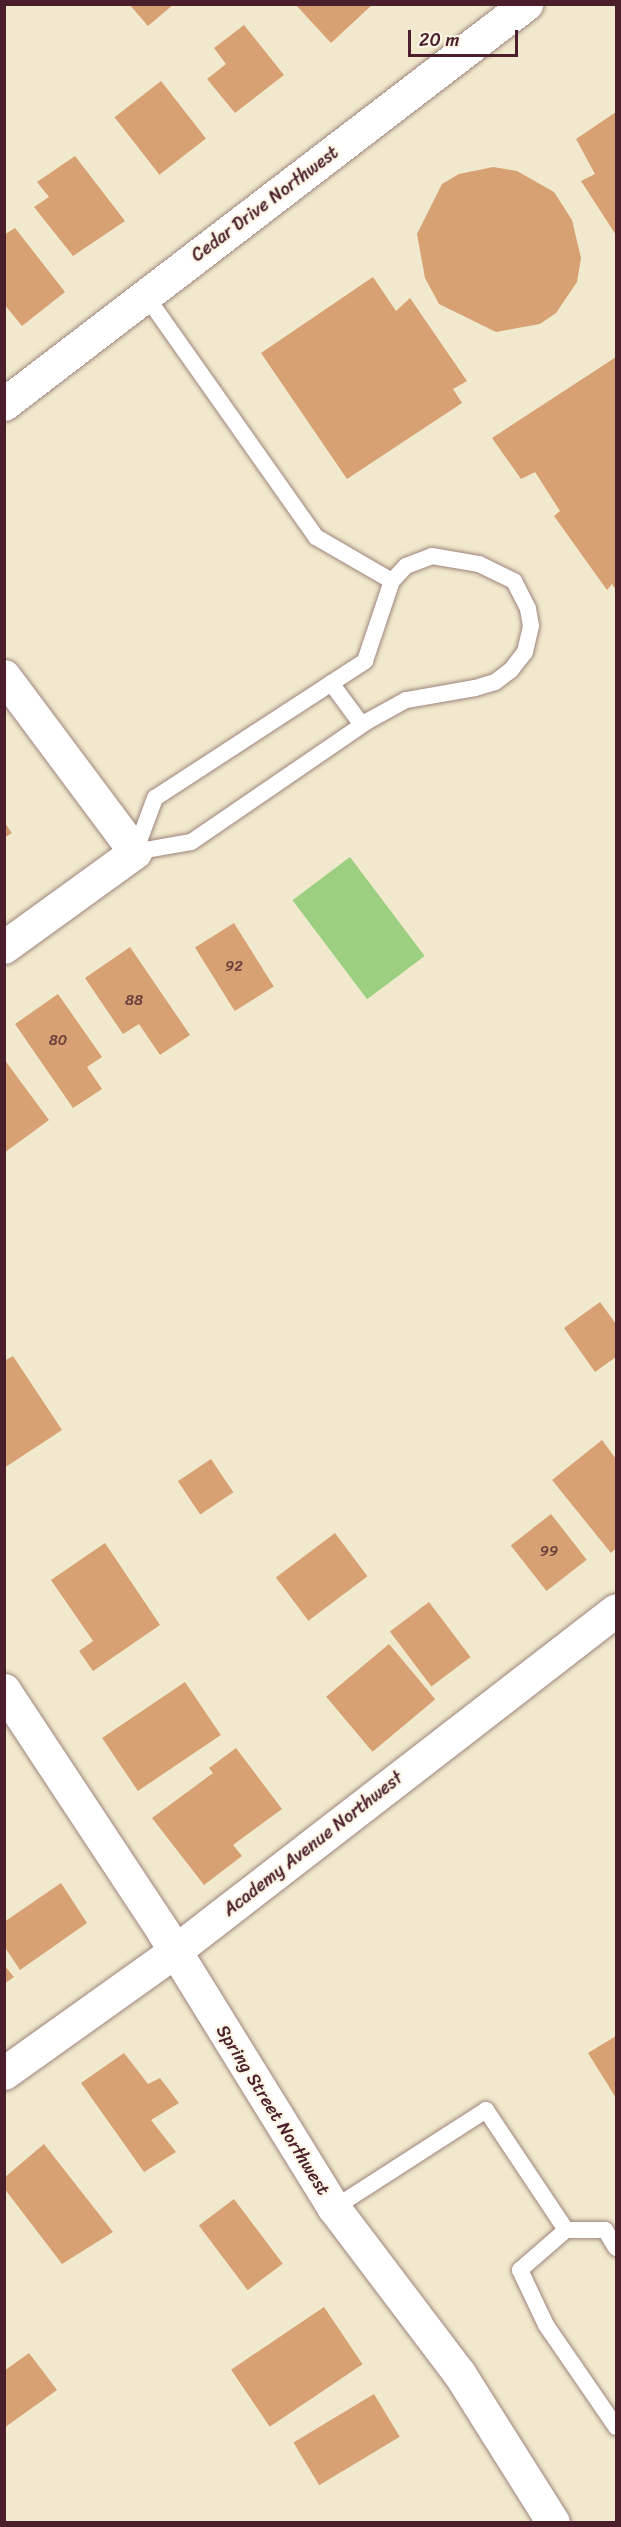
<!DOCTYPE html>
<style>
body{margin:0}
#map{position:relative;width:621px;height:2527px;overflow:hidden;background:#f1e9cd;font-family:Sriracha,sans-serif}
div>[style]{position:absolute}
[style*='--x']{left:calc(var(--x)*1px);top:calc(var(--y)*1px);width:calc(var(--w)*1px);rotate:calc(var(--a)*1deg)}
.green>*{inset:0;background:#9cd080;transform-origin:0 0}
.building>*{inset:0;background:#d7a174;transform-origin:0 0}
.roads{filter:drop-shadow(0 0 2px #9e847c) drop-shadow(0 0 2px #9e847c)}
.service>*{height:16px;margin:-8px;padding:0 8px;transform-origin:8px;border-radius:8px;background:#fff}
.minor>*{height:33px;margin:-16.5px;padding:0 16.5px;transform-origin:16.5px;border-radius:16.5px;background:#fff}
.tertiary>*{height:33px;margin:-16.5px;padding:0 16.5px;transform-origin:16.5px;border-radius:16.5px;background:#fff}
span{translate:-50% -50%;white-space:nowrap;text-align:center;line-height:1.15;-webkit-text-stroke:4.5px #fcf5e5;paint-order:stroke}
.number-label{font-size:15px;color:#6d403d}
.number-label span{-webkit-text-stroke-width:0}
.street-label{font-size:18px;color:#4a1f2b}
.frame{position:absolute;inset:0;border:6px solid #4a1f2b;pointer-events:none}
.scale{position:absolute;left:408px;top:30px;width:110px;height:27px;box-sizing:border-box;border:3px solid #4a1f2b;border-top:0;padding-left:8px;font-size:18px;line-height:21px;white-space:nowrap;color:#4a1f2b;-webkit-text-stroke:4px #fcf5e5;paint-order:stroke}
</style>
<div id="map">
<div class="green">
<div style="left:350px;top:857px;width:124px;height:72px;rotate:53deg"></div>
</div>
<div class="building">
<div style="clip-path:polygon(129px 4px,174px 4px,148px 26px)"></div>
<div style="clip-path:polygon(295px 4px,373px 4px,331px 43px)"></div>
<div style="clip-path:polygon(244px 25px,284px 75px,235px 113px,207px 79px,226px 64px,214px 48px)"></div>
<div style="left:161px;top:81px;width:73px;height:59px;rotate:52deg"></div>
<div style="clip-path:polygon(616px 112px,616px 235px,581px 181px,595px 174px,576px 139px)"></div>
<div style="clip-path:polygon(75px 156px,125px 221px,73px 256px,34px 207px,49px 197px,37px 182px)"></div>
<div style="clip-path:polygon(493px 167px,517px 171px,554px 192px,572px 220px,581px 258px,577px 282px,556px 313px,540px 324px,496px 332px,439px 304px,425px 278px,417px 234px,442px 184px,459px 174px)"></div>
<div style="clip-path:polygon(15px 228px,65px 292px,22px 326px,4px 304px,4px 235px)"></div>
<div style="clip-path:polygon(373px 277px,396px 311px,410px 298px,467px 381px,453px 389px,462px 403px,347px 479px,261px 353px)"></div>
<div style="clip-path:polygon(616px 357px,616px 590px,612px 584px,607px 590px,554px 516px,560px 511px,535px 472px,521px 479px,492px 438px)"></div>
<div style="clip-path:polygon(4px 822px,12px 833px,4px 838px)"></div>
<div style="left:234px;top:923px;width:75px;height:46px;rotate:58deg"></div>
<div style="clip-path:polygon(130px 947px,190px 1035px,160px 1055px,139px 1024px,123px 1034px,85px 978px)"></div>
<div style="clip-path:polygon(58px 994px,102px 1057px,87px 1067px,102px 1089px,73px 1108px,15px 1024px)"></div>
<div style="clip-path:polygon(4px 1059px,49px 1120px,4px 1153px)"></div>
<div style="clip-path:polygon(600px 1302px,616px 1324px,616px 1357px,595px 1372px,564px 1328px)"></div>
<div style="clip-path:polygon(13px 1356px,62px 1430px,4px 1468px,4px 1361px)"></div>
<div style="clip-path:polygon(602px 1440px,616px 1459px,616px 1548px,611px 1553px,552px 1480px)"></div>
<div style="left:211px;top:1459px;width:40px;height:40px;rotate:56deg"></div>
<div style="left:551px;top:1514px;width:58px;height:51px;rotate:52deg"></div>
<div style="left:335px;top:1533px;width:54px;height:74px;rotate:53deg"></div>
<div style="clip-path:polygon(105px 1543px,160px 1625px,93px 1671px,79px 1651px,93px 1641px,51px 1580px)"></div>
<div style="left:429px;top:1602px;width:69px;height:49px;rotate:53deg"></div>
<div style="left:389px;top:1644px;width:72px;height:82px;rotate:50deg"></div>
<div style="left:185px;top:1682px;width:64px;height:100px;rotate:56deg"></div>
<div style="clip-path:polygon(236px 1748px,282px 1809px,233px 1845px,242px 1856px,204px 1885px,152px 1818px,213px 1773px,209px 1768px)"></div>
<div style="clip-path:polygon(61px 1883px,87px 1923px,20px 1970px,4px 1946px,4px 1922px)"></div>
<div style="clip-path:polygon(4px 1965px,14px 1977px,4px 1984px)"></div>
<div style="clip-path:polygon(616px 2036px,616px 2098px,588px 2053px)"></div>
<div style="clip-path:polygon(124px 2053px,148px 2084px,160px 2078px,179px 2103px,151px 2120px,176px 2152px,144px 2172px,81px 2083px)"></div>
<div style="clip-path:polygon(44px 2144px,113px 2232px,62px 2264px,4px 2188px,4px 2178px)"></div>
<div style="left:234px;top:2199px;width:81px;height:44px;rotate:53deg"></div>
<div style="left:324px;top:2307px;width:69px;height:112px;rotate:56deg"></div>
<div style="clip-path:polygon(29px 2353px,57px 2390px,4px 2428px,4px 2371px)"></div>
<div style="left:374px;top:2394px;width:50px;height:94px;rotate:59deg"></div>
</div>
<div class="roads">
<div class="service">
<div style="--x:146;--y:296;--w:295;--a:54.8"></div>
<div style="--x:316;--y:537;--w:88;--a:30.1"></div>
<div style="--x:432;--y:556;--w:48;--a:9.7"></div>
<div style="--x:479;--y:564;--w:39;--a:26"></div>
<div style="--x:514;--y:581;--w:31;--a:63"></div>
<div style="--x:528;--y:609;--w:17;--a:80"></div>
<div style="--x:531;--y:626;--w:27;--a:103"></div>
<div style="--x:525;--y:652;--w:23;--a:128"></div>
<div style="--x:511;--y:670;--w:20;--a:143"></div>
<div style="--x:495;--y:682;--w:21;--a:163"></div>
<div style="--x:475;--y:688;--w:70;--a:170.1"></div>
<div style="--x:406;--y:700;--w:43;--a:151.1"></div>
<div style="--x:368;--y:721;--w:214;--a:145.6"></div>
<div style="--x:191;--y:842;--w:57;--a:169.9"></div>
<div style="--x:135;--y:852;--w:58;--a:-69.7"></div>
<div style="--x:155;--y:798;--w:251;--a:-33.1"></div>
<div style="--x:365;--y:661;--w:84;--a:-71.4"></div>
<div style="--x:392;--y:581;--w:21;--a:-47"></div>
<div style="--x:406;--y:566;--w:28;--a:-21"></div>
<div style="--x:331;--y:683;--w:52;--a:53.6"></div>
<div style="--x:334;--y:2208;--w:181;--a:-32.8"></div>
<div style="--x:486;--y:2110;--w:144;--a:56.3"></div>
<div style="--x:616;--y:2248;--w:21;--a:-121"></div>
<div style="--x:605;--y:2230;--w:39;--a:180"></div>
<div style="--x:566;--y:2230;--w:61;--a:139"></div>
<div style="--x:520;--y:2270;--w:61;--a:64.7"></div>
<div style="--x:546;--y:2325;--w:124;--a:55.5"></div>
</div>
<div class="minor">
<div style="--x:4;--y:404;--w:658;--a:-37.46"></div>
<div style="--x:4;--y:676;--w:219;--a:53.3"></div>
<div style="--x:135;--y:852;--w:162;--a:144.1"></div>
<div style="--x:4;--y:2073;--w:210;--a:-35.5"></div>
<div style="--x:175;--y:1951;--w:557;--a:-37.71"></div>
</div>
<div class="tertiary">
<div style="--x:4;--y:1690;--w:291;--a:56.6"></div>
<div style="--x:164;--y:1933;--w:323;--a:58.3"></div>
<div style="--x:334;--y:2208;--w:207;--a:52.9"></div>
<div style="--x:459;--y:2373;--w:176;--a:57.8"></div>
</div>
</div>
<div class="number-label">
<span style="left:234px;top:967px">92</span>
<span style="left:134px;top:1001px">88</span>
<span style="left:58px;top:1041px">80</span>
<span style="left:549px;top:1552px">99</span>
</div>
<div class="street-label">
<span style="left:265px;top:204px;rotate:-37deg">Cedar Drive Northwest</span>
<span style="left:313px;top:1844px;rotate:-38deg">Academy Avenue Northwest</span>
<span style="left:273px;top:2110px;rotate:58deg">Spring Street Northwest</span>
</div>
<div class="frame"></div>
<div class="scale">20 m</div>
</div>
